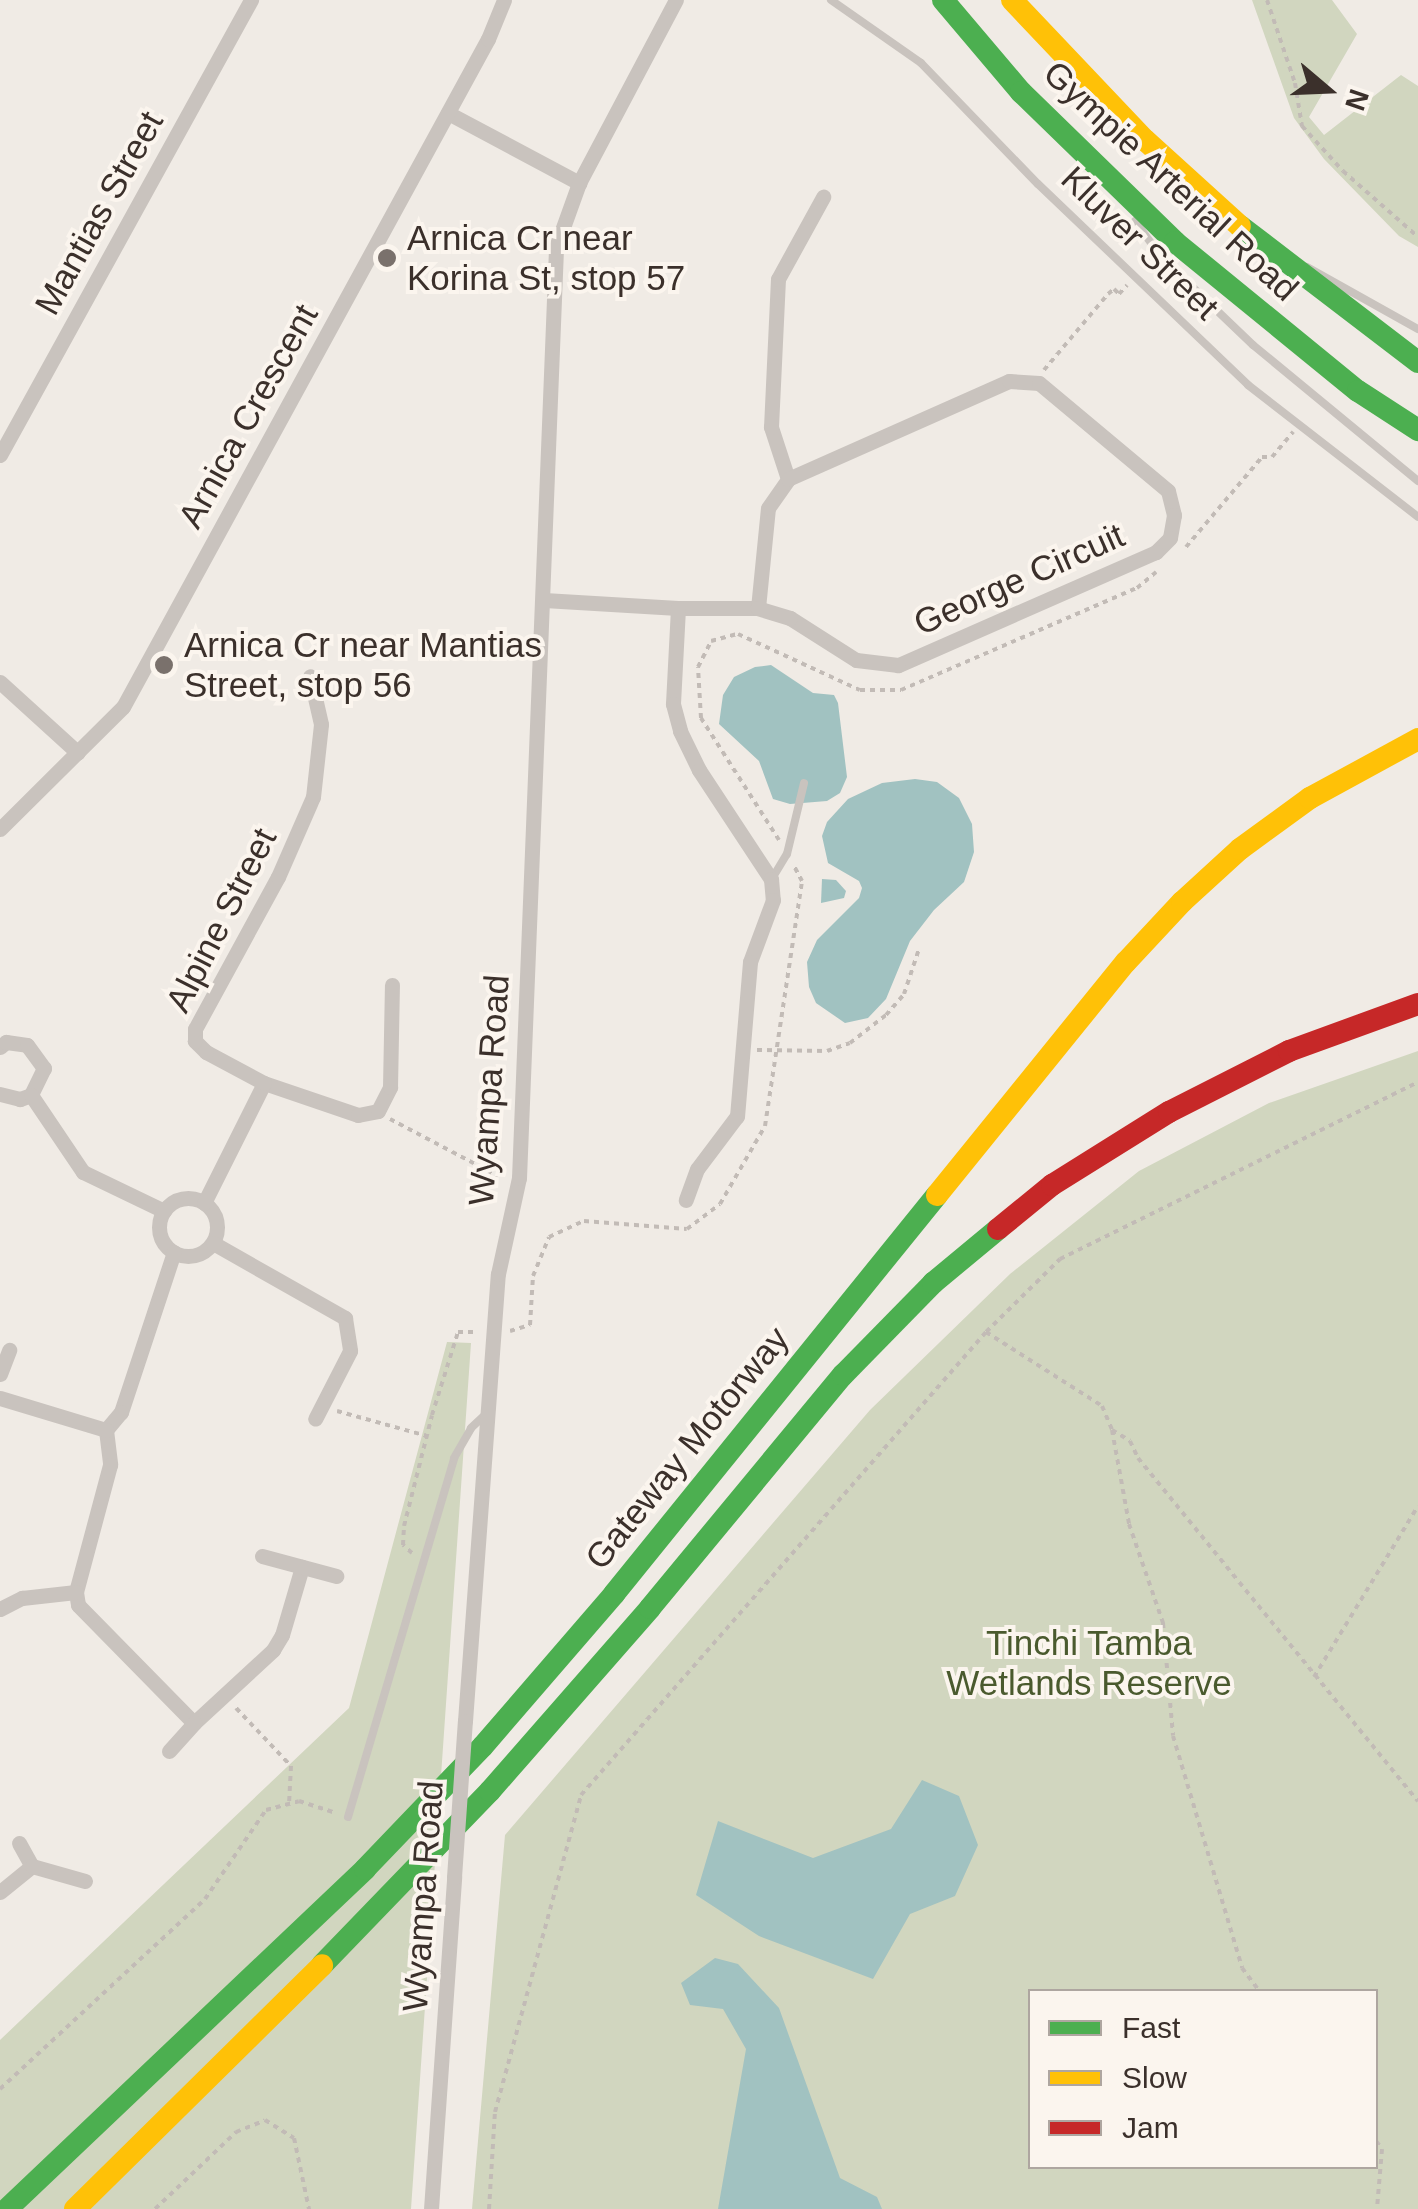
<!DOCTYPE html>
<style>
body{margin:0}
#map{position:relative;width:1418px;height:2209px;overflow:hidden;background:#f0ebe5;font-family:Arial,sans-serif}
div>[style]{position:absolute}
[style*='--x']{left:calc(var(--x)*1px);top:calc(var(--y)*1px);width:calc(var(--w)*1px);rotate:calc(var(--a)*1deg)}
.green>*{inset:0;background:#d1d6bf}
.water>*{inset:0;background:#a1c2c1}
.path>*{height:4px;margin-top:-2px;transform-origin:0;background:repeating-linear-gradient(90deg,#c2bbb6 0 5px,transparent 0 10px)}
.lane>*{height:8px;margin:-4px;padding:0 4px;transform-origin:4px;border-radius:4px;background:#c9c3be}
.street>*{height:15px;margin:-7.5px;padding:0 7.5px;transform-origin:7.5px;border-radius:7.5px;background:#c9c3be}
.street>.ring{margin:-7.5px;padding:0;box-sizing:content-box;background:none;border:15px solid #c9c3be;border-radius:50%}
.fast>*{height:22px;margin:-11px;padding:0 11px;transform-origin:11px;border-radius:11px;background:#4caf50}
.slow>*{height:22px;margin:-11px;padding:0 11px;transform-origin:11px;border-radius:11px;background:#ffc107}
.jam>*{height:22px;margin:-11px;padding:0 11px;transform-origin:11px;border-radius:11px;background:#c62828}
.street-bridge>*{height:15px;margin:-7.5px;padding:0 7.5px;transform-origin:7.5px;border-radius:7.5px;background:#c9c3be}
.dots>*{width:28px;height:28px;translate:-50% -50%;box-sizing:border-box;border:5px solid #fbf5ee;border-radius:50%}
span{translate:-50% -50%;white-space:nowrap;text-align:center;line-height:1.15;-webkit-text-stroke:8px #fbf5ee;paint-order:stroke}
.street-label{font-size:35px;color:#3b302b}
.poi-label{font-size:35px;color:#3b302b}
.left{translate:0 -50%;text-align:left}
.park-label{font-size:35px;color:#4a5a2e}
.legend{position:absolute;left:1028px;top:1989px;width:350px;height:180px;box-sizing:border-box;background:#fbf5ee;border:2px solid #aea6a0;margin:0;padding:12px 18px;list-style:none;font-size:30px;color:#3b302b}
.legend li{display:flex;align-items:center;gap:20px;height:50px}
.legend b{width:50px;border:2px solid #aea6a0}
.north{position:absolute;left:1278px;top:40px;width:100px;height:100px;-webkit-text-stroke:8px #fbf5ee;paint-order:stroke;rotate:109deg;font-size:28px;font-weight:700;line-height:40px;text-align:center;color:#3b302b}
.north::after{content:'';display:block;margin:auto;width:35px;height:45px;background:#3b302b;clip-path:polygon(50% 0,100% 100%,50% 72%,0 100%)}
</style>
<div id="map">
<div class="green">
<div style="clip-path:polygon(1252px 0,1332px 0,1357px 34px,1309px 117px,1324px 135px,1401px 75px,1418px 86px,1418px 247px,1399px 236px,1324px 159px,1294px 118px)"></div>
<div style="clip-path:polygon(evenodd,1418px 1051px,1418px 2209px,472px 2209px,505px 1835px,870px 1410px,1010px 1274px,1139px 1171px,1269px 1103px,1418px 1051px,1030px 1992px,1376px 1992px,1376px 2166px,1030px 2166px,1030px 1992px)"></div>
<div style="clip-path:polygon(447px 1342px,471px 1343px,411px 2209px,0 2209px,0 2040px,349px 1708px)"></div>
</div>
<div class="water">
<div style="clip-path:polygon(771px 665px,813px 693px,834px 695px,838px 703px,847px 777px,840px 793px,827px 801px,790px 804px,773px 799px,759px 761px,719px 724px,723px 695px,734px 677px,755px 667px)"></div>
<div style="clip-path:polygon(915px 779px,937px 782px,959px 798px,972px 824px,974px 852px,964px 882px,934px 910px,910px 941px,886px 999px,868px 1018px,845px 1023px,816px 1003px,809px 987px,807px 962px,817px 940px,859px 898px,862px 888px,859px 881px,828px 863px,822px 836px,827px 822px,848px 799px,882px 783px)"></div>
<div style="clip-path:polygon(822px 879px,836px 880px,846px 891px,844px 898px,821px 903px)"></div>
<div style="clip-path:polygon(922px 1780px,959px 1796px,978px 1845px,955px 1896px,910px 1914px,873px 1979px,759px 1936px,696px 1895px,718px 1821px,813px 1858px,891px 1829px)"></div>
<div style="clip-path:polygon(715px 1958px,738px 1964px,779px 2008px,840px 2178px,877px 2197px,882px 2209px,718px 2209px,746px 2049px,723px 2009px,690px 2005px,681px 1983px)"></div>
</div>
<div class="path">
<div style="--x:1267;--y:0;--w:88;--a:71.4"></div>
<div style="--x:1295;--y:83;--w:44;--a:80.8"></div>
<div style="--x:1302;--y:126;--w:61;--a:47.7"></div>
<div style="--x:1343;--y:171;--w:100;--a:41.3"></div>
<div style="--x:1044;--y:370;--w:99;--a:-49.9"></div>
<div style="--x:1108;--y:294;--w:8;--a:-40"></div>
<div style="--x:1114;--y:289;--w:7;--a:45"></div>
<div style="--x:1119;--y:294;--w:12;--a:-48"></div>
<div style="--x:1186;--y:547;--w:118;--a:-49.8"></div>
<div style="--x:1262;--y:457;--w:10;--a:0"></div>
<div style="--x:1272;--y:457;--w:33;--a:-50"></div>
<div style="--x:779;--y:840;--w:145;--a:-122.6"></div>
<div style="--x:701;--y:718;--w:51;--a:-93.4"></div>
<div style="--x:698;--y:667;--w:29;--a:-63"></div>
<div style="--x:711;--y:641;--w:28;--a:-15"></div>
<div style="--x:738;--y:634;--w:134;--a:24.7"></div>
<div style="--x:860;--y:690;--w:41;--a:0"></div>
<div style="--x:901;--y:690;--w:257;--a:-23.4"></div>
<div style="--x:1137;--y:588;--w:25;--a:-40"></div>
<div style="--x:757;--y:1050;--w:70;--a:0.8"></div>
<div style="--x:827;--y:1051;--w:24;--a:-19"></div>
<div style="--x:850;--y:1043;--w:46;--a:-37.9"></div>
<div style="--x:886;--y:1015;--w:28;--a:-49"></div>
<div style="--x:904;--y:994;--w:47;--a:-71.6"></div>
<div style="--x:390;--y:1119;--w:122;--a:27.8"></div>
<div style="--x:510;--y:1331;--w:21;--a:-17"></div>
<div style="--x:530;--y:1325;--w:49;--a:-86.5"></div>
<div style="--x:533;--y:1276;--w:42;--a:-67.7"></div>
<div style="--x:549;--y:1237;--w:38;--a:-25"></div>
<div style="--x:584;--y:1221;--w:103;--a:4.4"></div>
<div style="--x:687;--y:1229;--w:41;--a:-37.1"></div>
<div style="--x:720;--y:1204;--w:90;--a:-60"></div>
<div style="--x:765;--y:1126;--w:248;--a:-81.4"></div>
<div style="--x:802;--y:881;--w:17;--a:-118"></div>
<div style="--x:986;--y:1332;--w:138;--a:32.5"></div>
<div style="--x:1102;--y:1406;--w:26;--a:67"></div>
<div style="--x:1112;--y:1430;--w:21;--a:31"></div>
<div style="--x:1130;--y:1441;--w:19;--a:65"></div>
<div style="--x:1138;--y:1458;--w:443;--a:50.8"></div>
<div style="--x:337;--y:1411;--w:93;--a:15.5"></div>
<div style="--x:1112;--y:1430;--w:96;--a:79.7"></div>
<div style="--x:1129;--y:1524;--w:105;--a:71"></div>
<div style="--x:1163;--y:1623;--w:113;--a:84.9"></div>
<div style="--x:1173;--y:1736;--w:242;--a:73.4"></div>
<div style="--x:1242;--y:1968;--w:30;--a:53"></div>
<div style="--x:412;--y:1553;--w:12;--a:-138"></div>
<div style="--x:403;--y:1545;--w:19;--a:-87"></div>
<div style="--x:404;--y:1526;--w:114;--a:-75.8"></div>
<div style="--x:432;--y:1415;--w:87;--a:-72.6"></div>
<div style="--x:458;--y:1332;--w:18;--a:0"></div>
<div style="--x:1314;--y:1677;--w:200;--a:-58.7"></div>
<div style="--x:236;--y:1708;--w:80;--a:46.5"></div>
<div style="--x:291;--y:1766;--w:36;--a:93"></div>
<div style="--x:0;--y:2089;--w:280;--a:-42.8"></div>
<div style="--x:205;--y:1899;--w:108;--a:-55.6"></div>
<div style="--x:266;--y:1810;--w:34;--a:-15"></div>
<div style="--x:299;--y:1801;--w:38;--a:18"></div>
<div style="--x:1376;--y:2141;--w:10;--a:53"></div>
<div style="--x:1382;--y:2149;--w:60;--a:94.8"></div>
<div style="--x:155;--y:2209;--w:112;--a:-43.5"></div>
<div style="--x:236;--y:2132;--w:31;--a:-22"></div>
<div style="--x:265;--y:2120;--w:34;--a:32"></div>
<div style="--x:294;--y:2138;--w:73;--a:78.1"></div>
<div style="--x:489;--y:2209;--w:97;--a:-86.5"></div>
<div style="--x:495;--y:2112;--w:328;--a:-74.8"></div>
<div style="--x:581;--y:1795;--w:615;--a:-48.82"></div>
<div style="--x:986;--y:1332;--w:104;--a:-44.6"></div>
<div style="--x:1060;--y:1259;--w:399;--a:-26.3"></div>
</div>
<div class="lane">
<div style="--x:831;--y:0;--w:110;--a:35"></div>
<div style="--x:921;--y:63;--w:168;--a:46"></div>
<div style="--x:1038;--y:184;--w:291;--a:43.7"></div>
<div style="--x:1248;--y:385;--w:215;--a:37.8"></div>
<div style="--x:1135;--y:221;--w:46;--a:53.9"></div>
<div style="--x:1162;--y:258;--w:126;--a:43.7"></div>
<div style="--x:1253;--y:345;--w:214;--a:39.5"></div>
<div style="--x:1307;--y:267;--w:127;--a:29.2"></div>
<div style="--x:773;--y:877;--w:27;--a:-59"></div>
<div style="--x:787;--y:854;--w:73;--a:-76.5"></div>
<div style="--x:348;--y:1817;--w:374;--a:-73.5"></div>
<div style="--x:454;--y:1458;--w:34;--a:-60"></div>
<div style="--x:471;--y:1428;--w:19;--a:-43"></div>
</div>
<div class="street">
<div style="--x:448;--y:113;--w:149;--a:28.1"></div>
<div style="--x:0;--y:455;--w:520;--a:-61.12"></div>
<div style="--x:788;--y:479;--w:55;--a:-108.1"></div>
<div style="--x:771;--y:427;--w:148;--a:-87.3"></div>
<div style="--x:778;--y:279;--w:94;--a:-61.2"></div>
<div style="--x:544;--y:600;--w:134;--a:3.4"></div>
<div style="--x:678;--y:608;--w:80;--a:0"></div>
<div style="--x:758;--y:608;--w:100;--a:-84.3"></div>
<div style="--x:768;--y:508;--w:35;--a:-55"></div>
<div style="--x:788;--y:479;--w:242;--a:-23.9"></div>
<div style="--x:1009;--y:381;--w:30;--a:4"></div>
<div style="--x:1039;--y:383;--w:168;--a:39.9"></div>
<div style="--x:1168;--y:491;--w:25;--a:76"></div>
<div style="--x:1174;--y:515;--w:23;--a:100"></div>
<div style="--x:1170;--y:538;--w:20;--a:135"></div>
<div style="--x:1156;--y:552;--w:282;--a:156.3"></div>
<div style="--x:898;--y:665;--w:42;--a:-173.2"></div>
<div style="--x:856;--y:660;--w:78;--a:-147.5"></div>
<div style="--x:790;--y:618;--w:34;--a:-163"></div>
<div style="--x:678;--y:608;--w:96;--a:93"></div>
<div style="--x:673;--y:704;--w:28;--a:75"></div>
<div style="--x:680;--y:731;--w:43;--a:64"></div>
<div style="--x:699;--y:770;--w:131;--a:56.6"></div>
<div style="--x:771;--y:879;--w:21;--a:85"></div>
<div style="--x:773;--y:900;--w:66;--a:110.4"></div>
<div style="--x:750;--y:962;--w:155;--a:94.8"></div>
<div style="--x:737;--y:1116;--w:66;--a:127"></div>
<div style="--x:697;--y:1169;--w:33;--a:110"></div>
<div style="--x:0;--y:682;--w:105;--a:42.3"></div>
<div style="--x:0;--y:829;--w:173;--a:-44.8"></div>
<div style="--x:123;--y:707;--w:761;--a:-61.35"></div>
<div style="--x:488;--y:39;--w:42;--a:-67.7"></div>
<div style="--x:0;--y:1047;--w:8;--a:-40"></div>
<div style="--x:6;--y:1042;--w:21;--a:8"></div>
<div style="--x:27;--y:1045;--w:29;--a:54"></div>
<div style="--x:44;--y:1068;--w:30;--a:116"></div>
<div style="--x:31;--y:1095;--w:12;--a:160"></div>
<div style="--x:20;--y:1099;--w:21;--a:-166"></div>
<div style="--x:264;--y:1083;--w:99;--a:18.8"></div>
<div style="--x:358;--y:1115;--w:20;--a:-11"></div>
<div style="--x:378;--y:1111;--w:27;--a:-63"></div>
<div style="--x:390;--y:1087;--w:102;--a:-88.9"></div>
<div style="--x:31;--y:1095;--w:93;--a:56"></div>
<div style="--x:83;--y:1172;--w:90;--a:25.7"></div>
<div class="ring" style="left:159px;top:1198px;width:43px;height:43px"></div>
<div style="--x:204;--y:1203;--w:134;--a:-63.4"></div>
<div style="--x:264;--y:1083;--w:66;--a:-151.9"></div>
<div style="--x:206;--y:1052;--w:16;--a:-135"></div>
<div style="--x:195;--y:1041;--w:12;--a:-90"></div>
<div style="--x:195;--y:1029;--w:173;--a:-61.4"></div>
<div style="--x:278;--y:877;--w:87;--a:-66.4"></div>
<div style="--x:313;--y:797;--w:73;--a:-83.7"></div>
<div style="--x:321;--y:724;--w:49;--a:-102.9"></div>
<div style="--x:213;--y:1243;--w:152;--a:29.6"></div>
<div style="--x:345;--y:1318;--w:33;--a:81"></div>
<div style="--x:350;--y:1351;--w:76;--a:117.2"></div>
<div style="--x:174;--y:1252;--w:169;--a:108.3"></div>
<div style="--x:121;--y:1412;--w:23;--a:130"></div>
<div style="--x:106;--y:1430;--w:35;--a:83"></div>
<div style="--x:110;--y:1465;--w:131;--a:105"></div>
<div style="--x:76;--y:1592;--w:13;--a:81"></div>
<div style="--x:78;--y:1605;--w:165;--a:45.5"></div>
<div style="--x:194;--y:1723;--w:108;--a:-42.7"></div>
<div style="--x:273;--y:1650;--w:17;--a:-59"></div>
<div style="--x:282;--y:1635;--w:71;--a:-73.6"></div>
<div style="--x:0;--y:1374;--w:26;--a:-69"></div>
<div style="--x:0;--y:1398;--w:111;--a:16.8"></div>
<div style="--x:262;--y:1556;--w:77;--a:15.1"></div>
<div style="--x:0;--y:1609;--w:25;--a:-27"></div>
<div style="--x:22;--y:1598;--w:54;--a:-6.3"></div>
<div style="--x:465;--y:1721;--w:448;--a:-85.8"></div>
<div style="--x:498;--y:1274;--w:98;--a:-77.7"></div>
<div style="--x:519;--y:1178;--w:932;--a:-87.72"></div>
<div style="--x:556;--y:247;--w:68;--a:-70.2"></div>
<div style="--x:579;--y:183;--w:207;--a:-62.1"></div>
<div style="--x:169;--y:1751;--w:38;--a:-48"></div>
<div style="--x:19;--y:1843;--w:26;--a:61"></div>
<div style="--x:0;--y:1892;--w:41;--a:-39.1"></div>
<div style="--x:32;--y:1866;--w:55;--a:15.8"></div>
<div style="--x:431;--y:2209;--w:333;--a:-86"></div>
</div>
<div class="fast">
<div style="--x:943;--y:0;--w:121;--a:49.7"></div>
<div style="--x:1021;--y:92;--w:215;--a:44.2"></div>
<div style="--x:1175;--y:242;--w:236;--a:39.2"></div>
<div style="--x:1358;--y:391;--w:72;--a:33"></div>
<div style="--x:1240;--y:226;--w:224;--a:37.4"></div>
<div style="--x:322;--y:1965;--w:242;--a:-46"></div>
<div style="--x:490;--y:1791;--w:243;--a:-48.8"></div>
<div style="--x:650;--y:1608;--w:303;--a:-50.4"></div>
<div style="--x:843;--y:1375;--w:129;--a:-45.6"></div>
<div style="--x:933;--y:1283;--w:85;--a:-39.7"></div>
<div style="--x:7;--y:2209;--w:494;--a:-43.5"></div>
<div style="--x:365;--y:1869;--w:170;--a:-46.2"></div>
<div style="--x:483;--y:1746;--w:201;--a:-49.2"></div>
<div style="--x:614;--y:1594;--w:513;--a:-51.01"></div>
</div>
<div class="slow">
<div style="--x:1012;--y:0;--w:193;--a:46.5"></div>
<div style="--x:1145;--y:140;--w:128;--a:42.2"></div>
<div style="--x:937;--y:1195;--w:300;--a:-51"></div>
<div style="--x:1126;--y:962;--w:82;--a:-47"></div>
<div style="--x:1182;--y:902;--w:79;--a:-42.4"></div>
<div style="--x:1240;--y:849;--w:87;--a:-36.1"></div>
<div style="--x:1310;--y:798;--w:123;--a:-28.6"></div>
<div style="--x:75;--y:2209;--w:347;--a:-44.6"></div>
</div>
<div class="jam">
<div style="--x:998;--y:1229;--w:70;--a:-39.2"></div>
<div style="--x:1052;--y:1185;--w:138;--a:-32"></div>
<div style="--x:1169;--y:1112;--w:135;--a:-26.9"></div>
<div style="--x:1289;--y:1051;--w:137;--a:-20"></div>
</div>
<div class="street-bridge">
<div style="--x:454;--y:1877;--w:156;--a:-86"></div>
</div>
<div class="dots">
<div style="left:387px;top:258px;background:#7a716c"></div>
<div style="left:164px;top:665px;background:#7a716c"></div>
</div>
<div class="street-label">
<span style="left:1171px;top:181px;rotate:43deg">Gympie Arterial Road</span>
<span style="left:99px;top:213px;rotate:-61deg">Mantias Street</span>
<span style="left:1140px;top:243px;rotate:44deg">Kluver Street</span>
<span style="left:248px;top:416px;rotate:-61deg">Arnica Crescent</span>
<span style="left:1019px;top:579px;rotate:-24deg">George Circuit</span>
<span style="left:221px;top:920px;rotate:-63deg">Alpine Street</span>
<span style="left:489px;top:1090px;rotate:-86deg">Wyampa Road</span>
<span style="left:687px;top:1448px;rotate:-51deg">Gateway Motorway</span>
<span style="left:423px;top:1896px;rotate:-86deg">Wyampa Road</span>
</div>
<div class="poi-label">
<span class="left" style="left:407px;top:258px">Arnica Cr near<br>Korina St, stop 57</span>
<span class="left" style="left:184px;top:665px">Arnica Cr near Mantias<br>Street, stop 56</span>
</div>
<div class="park-label">
<span style="left:1089px;top:1663px">Tinchi Tamba<br>Wetlands Reserve</span>
</div>
<ul class="legend">
<li><b style="height:12px;background:#4caf50"></b>Fast</li>
<li><b style="height:12px;background:#ffc107"></b>Slow</li>
<li><b style="height:12px;background:#c62828"></b>Jam</li>
</ul>
<div class="north">N</div>
</div>
